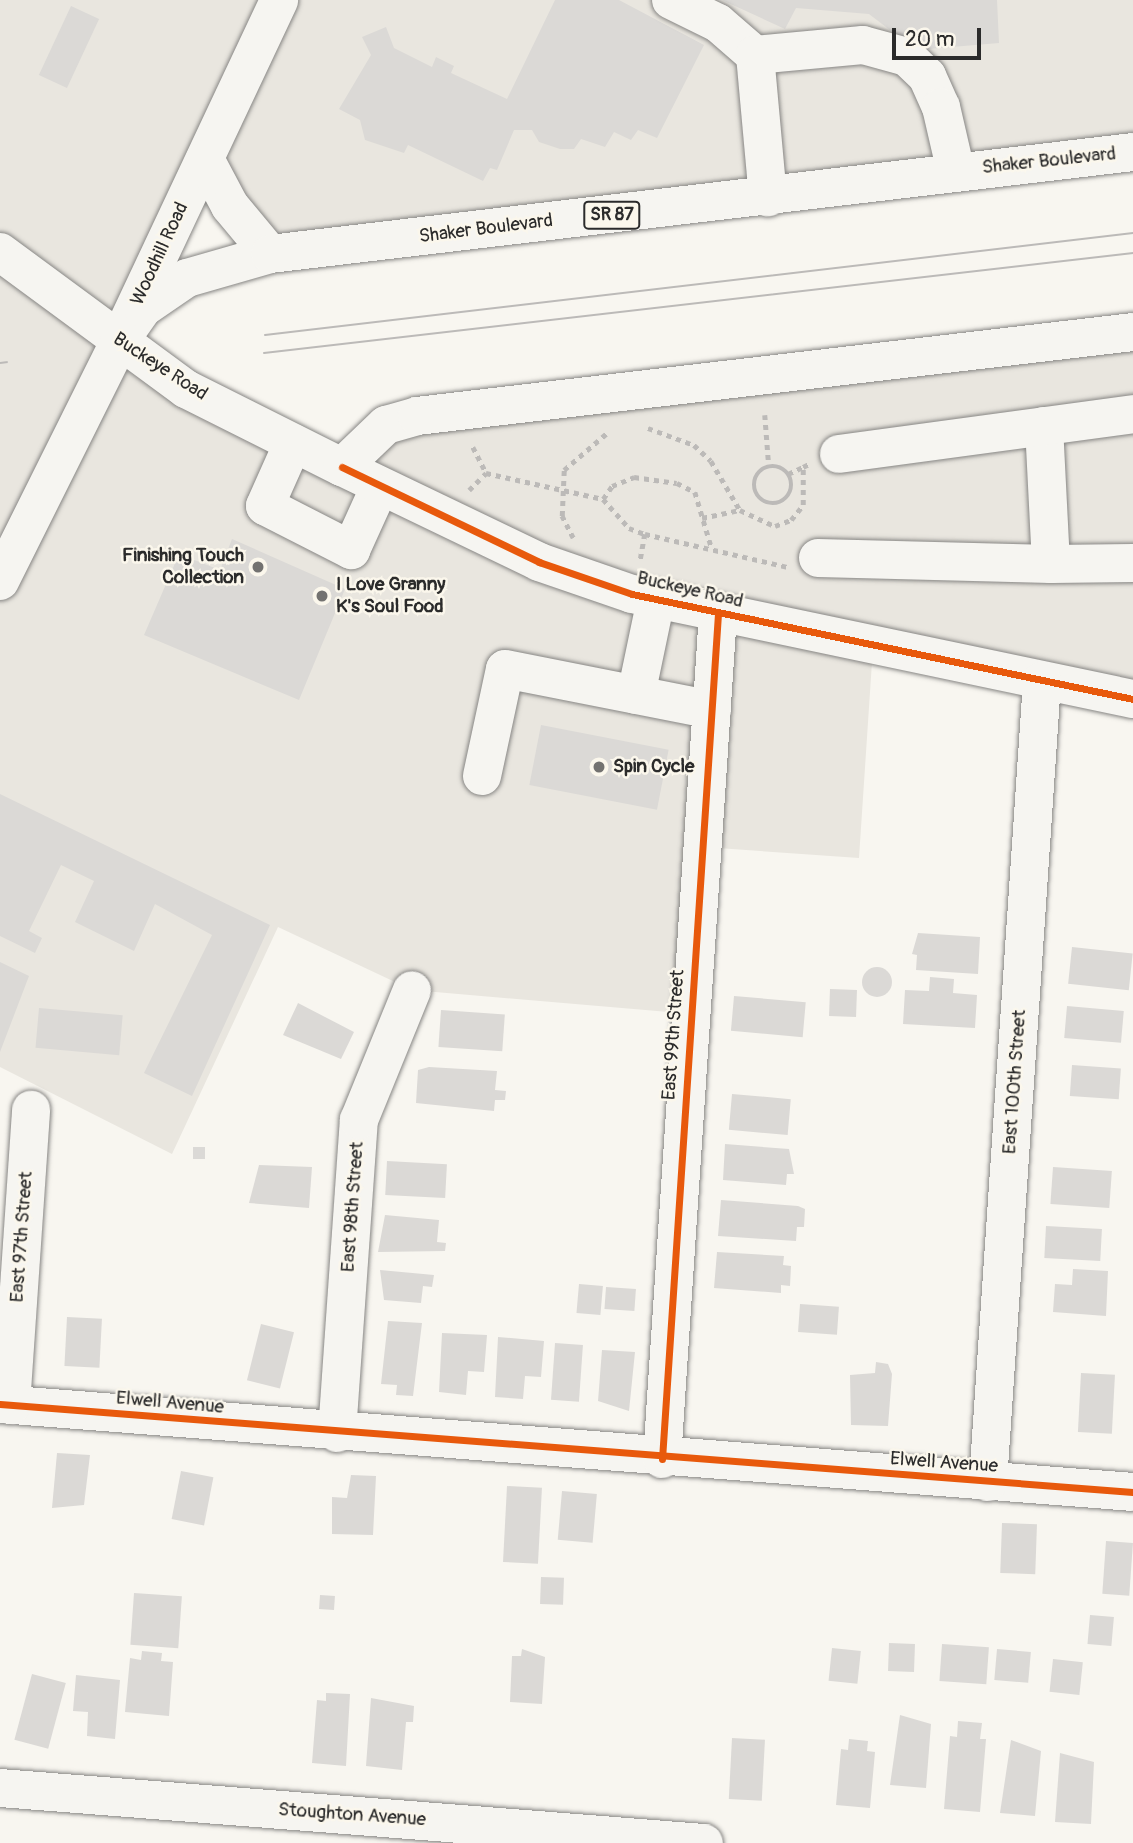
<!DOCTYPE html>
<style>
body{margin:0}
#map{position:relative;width:1133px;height:1843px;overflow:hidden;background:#f8f6f0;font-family:Pangolin,sans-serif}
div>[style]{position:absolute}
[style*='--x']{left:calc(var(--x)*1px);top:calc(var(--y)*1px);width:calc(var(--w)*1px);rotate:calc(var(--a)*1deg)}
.built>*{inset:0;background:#e9e6df}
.building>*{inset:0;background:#dbd9d6;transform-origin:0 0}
.round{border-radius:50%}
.path>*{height:4.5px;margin-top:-2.25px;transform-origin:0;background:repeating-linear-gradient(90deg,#bcbab8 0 5px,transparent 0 10px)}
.path>.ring{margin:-2.25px;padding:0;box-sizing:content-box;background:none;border:4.5px solid #bcbab8;border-radius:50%}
.roads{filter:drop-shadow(0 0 2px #878684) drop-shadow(0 0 2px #878684)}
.minor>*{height:38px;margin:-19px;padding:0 19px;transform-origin:19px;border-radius:19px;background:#f6f5f1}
.major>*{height:38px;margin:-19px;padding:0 19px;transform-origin:19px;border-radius:19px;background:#f6f5f1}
.tram>*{height:2px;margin:-1px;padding:0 1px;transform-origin:1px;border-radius:1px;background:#bcbab8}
.cycleway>*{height:7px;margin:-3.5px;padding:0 3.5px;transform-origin:3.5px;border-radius:3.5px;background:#e8590c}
.dots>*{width:19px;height:19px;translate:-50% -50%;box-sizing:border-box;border:4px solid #fbf7ec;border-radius:50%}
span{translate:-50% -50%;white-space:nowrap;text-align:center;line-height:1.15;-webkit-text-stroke:5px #fbf7ec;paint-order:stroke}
.shield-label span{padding:2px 5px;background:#fbf7ec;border:2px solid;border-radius:5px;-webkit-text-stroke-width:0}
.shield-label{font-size:18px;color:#2b2b2b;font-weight:700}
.street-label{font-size:19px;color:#2b2b2b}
.poi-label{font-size:19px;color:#2b2b2b;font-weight:700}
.right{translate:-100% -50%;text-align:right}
.left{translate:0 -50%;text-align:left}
.scale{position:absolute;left:892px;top:28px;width:89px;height:32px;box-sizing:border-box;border:4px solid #2b2b2b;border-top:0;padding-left:9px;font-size:21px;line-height:24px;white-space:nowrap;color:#2b2b2b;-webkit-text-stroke:5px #fbf7ec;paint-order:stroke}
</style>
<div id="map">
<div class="built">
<div style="clip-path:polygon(0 0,1133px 0,1133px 152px,270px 254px,206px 160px,119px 341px,342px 467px,372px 437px,1133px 332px,1133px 699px,873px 647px,859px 858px,703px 847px,692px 1014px,412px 990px,278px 927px,172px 1154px,0 1067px)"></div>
</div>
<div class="building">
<div style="clip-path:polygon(555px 0,619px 0,704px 45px,657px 138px,638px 130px,631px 140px,614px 132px,605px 147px,581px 139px,574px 149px,560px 149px,539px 142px,532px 130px,514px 130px,497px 170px,490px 168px,483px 181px,408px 145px,404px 153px,365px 140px,360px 120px,339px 109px,371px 55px,362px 37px,386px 27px,394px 48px,432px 67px,436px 57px,454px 66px,451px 73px,507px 99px)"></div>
<div style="clip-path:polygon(722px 0,997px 0,999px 43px,916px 50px,869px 14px,796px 8px,785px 29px)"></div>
<div style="left:71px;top:6px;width:31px;height:76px;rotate:25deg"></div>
<div style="clip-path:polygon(232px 539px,345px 589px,299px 700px,144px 635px,179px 554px,220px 570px)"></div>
<div style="left:541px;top:725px;width:130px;height:61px;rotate:11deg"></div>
<div style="clip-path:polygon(0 794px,270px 925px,192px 1096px,144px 1073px,212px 935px,155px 904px,134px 951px,75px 922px,94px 881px,61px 865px,29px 931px,42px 938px,35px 953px,0 936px)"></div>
<div style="clip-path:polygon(918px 933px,980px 937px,978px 974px,916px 970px,917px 955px,912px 954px)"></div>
<div style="left:1072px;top:947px;width:61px;height:37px;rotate:6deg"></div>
<div style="clip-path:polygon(0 962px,29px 976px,0 1052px)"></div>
<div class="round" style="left:862px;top:967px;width:30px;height:30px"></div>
<div style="clip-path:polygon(930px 977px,954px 979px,953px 993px,977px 995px,975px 1028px,903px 1024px,905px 990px,929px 991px)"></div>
<div style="left:830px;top:989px;width:27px;height:27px;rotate:2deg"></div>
<div style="left:734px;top:996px;width:72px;height:35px;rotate:5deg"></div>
<div style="clip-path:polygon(298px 1003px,354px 1032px,341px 1059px,283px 1035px)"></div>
<div style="left:1067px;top:1006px;width:57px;height:32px;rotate:5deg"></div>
<div style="left:39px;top:1008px;width:84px;height:40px;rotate:5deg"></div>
<div style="left:441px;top:1010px;width:64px;height:37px;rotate:4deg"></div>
<div style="left:1072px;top:1065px;width:49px;height:31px;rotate:4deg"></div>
<div style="clip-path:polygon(429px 1067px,497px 1071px,495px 1090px,506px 1091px,505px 1100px,495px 1100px,494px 1111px,416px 1103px,418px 1070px)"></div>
<div style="left:732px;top:1094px;width:59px;height:36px;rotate:5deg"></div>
<div style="clip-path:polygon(725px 1144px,789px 1149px,794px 1174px,787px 1174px,786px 1185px,723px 1180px)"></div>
<div style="left:193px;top:1147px;width:12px;height:12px"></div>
<div style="left:387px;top:1161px;width:60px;height:34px;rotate:3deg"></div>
<div style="clip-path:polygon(259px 1165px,312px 1167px,309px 1208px,249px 1203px)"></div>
<div style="left:1053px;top:1167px;width:59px;height:37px;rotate:4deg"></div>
<div style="clip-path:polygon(721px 1200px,798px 1206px,805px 1209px,804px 1227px,797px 1227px,796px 1241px,718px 1236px)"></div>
<div style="clip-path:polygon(385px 1215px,439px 1220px,437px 1242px,446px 1243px,445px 1251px,378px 1252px)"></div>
<div style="left:1046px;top:1226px;width:56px;height:32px;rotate:3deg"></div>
<div style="clip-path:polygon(717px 1252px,784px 1256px,783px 1265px,791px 1266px,790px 1286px,781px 1285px,781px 1293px,714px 1288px)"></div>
<div style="clip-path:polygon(1073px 1269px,1108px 1271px,1106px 1316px,1053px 1312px,1055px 1284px,1072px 1285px)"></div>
<div style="clip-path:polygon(380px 1270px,434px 1275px,432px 1287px,423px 1286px,421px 1303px,384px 1300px)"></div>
<div style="left:579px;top:1284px;width:24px;height:29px;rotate:5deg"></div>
<div style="left:606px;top:1287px;width:30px;height:22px;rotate:4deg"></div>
<div style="left:800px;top:1304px;width:39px;height:28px;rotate:4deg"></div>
<div style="left:67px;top:1317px;width:35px;height:49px;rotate:3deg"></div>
<div style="clip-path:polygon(388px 1321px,422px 1323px,413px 1396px,396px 1395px,397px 1385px,381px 1384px)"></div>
<div style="left:261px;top:1324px;width:34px;height:58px;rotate:14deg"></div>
<div style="clip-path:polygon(442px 1333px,487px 1335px,484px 1372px,468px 1371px,466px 1395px,439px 1392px)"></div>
<div style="clip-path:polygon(498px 1337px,544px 1341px,541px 1377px,525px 1376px,523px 1399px,495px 1397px)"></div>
<div style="left:555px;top:1343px;width:28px;height:57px;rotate:4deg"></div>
<div style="clip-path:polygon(602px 1350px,635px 1352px,629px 1411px,598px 1401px)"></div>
<div style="clip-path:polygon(876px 1362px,888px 1364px,892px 1374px,888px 1426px,851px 1425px,850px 1375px,875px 1373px)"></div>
<div style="left:1081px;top:1373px;width:34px;height:59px;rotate:3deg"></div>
<div style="clip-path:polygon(57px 1453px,90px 1455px,84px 1505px,52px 1508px)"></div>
<div style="left:181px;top:1471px;width:33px;height:49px;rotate:11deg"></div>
<div style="clip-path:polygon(351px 1475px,376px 1476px,373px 1535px,332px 1534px,332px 1497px,347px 1498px)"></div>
<div style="left:507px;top:1486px;width:35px;height:76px;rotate:3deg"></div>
<div style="left:562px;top:1491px;width:35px;height:49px;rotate:5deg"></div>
<div style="left:1002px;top:1523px;width:35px;height:50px;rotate:2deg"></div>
<div style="left:1106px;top:1541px;width:27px;height:53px;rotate:4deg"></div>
<div style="left:541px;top:1577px;width:23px;height:27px;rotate:2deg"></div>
<div style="left:134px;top:1593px;width:48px;height:52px;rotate:4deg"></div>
<div style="left:320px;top:1595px;width:15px;height:14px;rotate:4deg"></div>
<div style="left:1090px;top:1615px;width:24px;height:29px;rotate:5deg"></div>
<div style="left:889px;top:1643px;width:26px;height:28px;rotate:2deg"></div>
<div style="left:942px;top:1644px;width:47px;height:37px;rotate:4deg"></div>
<div style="left:832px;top:1648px;width:29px;height:33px;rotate:6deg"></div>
<div style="clip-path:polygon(522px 1649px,545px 1657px,542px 1704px,510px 1702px,512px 1656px,521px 1656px)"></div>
<div style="left:997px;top:1649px;width:34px;height:31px;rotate:5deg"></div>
<div style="clip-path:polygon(142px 1651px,162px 1653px,161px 1661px,173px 1662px,169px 1716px,125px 1712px,130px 1658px,141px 1660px)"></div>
<div style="left:1053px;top:1659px;width:30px;height:33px;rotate:6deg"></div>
<div style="left:32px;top:1674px;width:35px;height:68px;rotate:15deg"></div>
<div style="clip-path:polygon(76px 1675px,120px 1680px,115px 1739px,87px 1736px,88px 1712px,73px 1711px)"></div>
<div style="clip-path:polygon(326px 1693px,350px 1694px,346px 1766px,312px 1763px,317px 1700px,326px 1701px)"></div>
<div style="clip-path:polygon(371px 1698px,414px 1706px,413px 1722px,406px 1722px,402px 1770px,366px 1766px)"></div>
<div style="clip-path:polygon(900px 1715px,931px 1724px,926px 1788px,890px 1785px)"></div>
<div style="clip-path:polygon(958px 1721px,982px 1723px,980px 1739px,986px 1739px,980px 1812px,944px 1809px,950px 1736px,957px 1737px)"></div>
<div style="left:732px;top:1738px;width:33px;height:61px;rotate:3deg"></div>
<div style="clip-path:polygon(849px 1739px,868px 1741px,867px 1751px,875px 1752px,870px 1808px,836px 1805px,841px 1749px,848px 1750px)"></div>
<div style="clip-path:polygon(1011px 1740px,1041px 1751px,1035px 1816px,1000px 1813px)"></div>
<div style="clip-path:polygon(1060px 1753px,1094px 1762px,1091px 1824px,1055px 1822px)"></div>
</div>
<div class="path">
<div style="--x:765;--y:415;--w:52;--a:85.6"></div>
<div style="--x:648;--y:428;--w:49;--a:20.3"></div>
<div style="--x:694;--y:445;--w:23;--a:43"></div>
<div style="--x:711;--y:461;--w:57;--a:59.4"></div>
<div style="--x:740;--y:510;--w:38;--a:25"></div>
<div style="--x:775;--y:526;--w:17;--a:-21"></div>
<div style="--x:791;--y:520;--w:19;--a:-51"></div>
<div style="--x:803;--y:505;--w:38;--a:-90"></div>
<div style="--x:803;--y:467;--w:7;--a:-27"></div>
<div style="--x:473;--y:447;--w:29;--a:63"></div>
<div style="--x:486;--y:473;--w:120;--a:12.5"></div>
<div style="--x:603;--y:499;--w:39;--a:48"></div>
<div style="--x:629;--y:528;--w:17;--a:21"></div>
<div style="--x:645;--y:534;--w:27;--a:100"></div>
<div class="ring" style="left:754px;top:466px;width:33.5px;height:33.5px"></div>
<div style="--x:788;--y:474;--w:17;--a:-25"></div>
<div style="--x:469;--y:490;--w:24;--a:-45"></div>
<div style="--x:603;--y:499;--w:16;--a:-55"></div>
<div style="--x:612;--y:486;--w:24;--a:-22"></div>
<div style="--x:634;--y:477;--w:43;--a:7.9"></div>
<div style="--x:677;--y:483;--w:20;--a:27"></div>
<div style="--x:695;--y:492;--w:59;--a:73.4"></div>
<div style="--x:702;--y:518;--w:39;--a:-12"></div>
<div style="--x:645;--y:534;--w:147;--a:13"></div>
<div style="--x:573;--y:538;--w:25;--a:-117"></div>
<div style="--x:562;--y:516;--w:46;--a:-87.5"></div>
<div style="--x:564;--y:470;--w:57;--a:-40.7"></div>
</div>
<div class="roads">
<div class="minor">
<div style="--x:671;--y:0;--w:52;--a:26.1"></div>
<div style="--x:718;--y:23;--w:49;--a:40.9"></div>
<div style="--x:755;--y:55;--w:143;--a:84.8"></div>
<div style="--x:755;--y:55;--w:108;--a:-5.3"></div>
<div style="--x:863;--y:45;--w:46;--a:15.3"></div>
<div style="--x:907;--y:57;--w:28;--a:44"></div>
<div style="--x:927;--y:76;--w:34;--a:66"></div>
<div style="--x:941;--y:107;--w:67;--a:77"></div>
<div style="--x:125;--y:328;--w:362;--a:-64.8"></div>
<div style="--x:1044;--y:426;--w:138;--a:87.1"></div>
<div style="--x:1051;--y:564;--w:82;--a:-0.7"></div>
<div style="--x:293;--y:443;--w:69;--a:114"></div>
<div style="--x:265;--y:506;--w:97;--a:27.1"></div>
<div style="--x:351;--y:550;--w:70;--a:-65.6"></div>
<div style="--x:839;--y:454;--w:297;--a:-7.7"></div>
<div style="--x:342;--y:467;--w:219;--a:25.7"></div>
<div style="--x:539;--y:562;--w:98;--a:19"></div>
<div style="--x:632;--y:594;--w:512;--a:11.84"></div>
<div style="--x:818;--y:558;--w:233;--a:1.5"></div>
<div style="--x:636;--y:695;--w:98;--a:-78.2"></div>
<div style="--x:482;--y:776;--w:109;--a:-77.9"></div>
<div style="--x:505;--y:669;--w:211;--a:11.2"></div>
<div style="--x:0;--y:1404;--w:1136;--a:4.44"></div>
<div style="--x:11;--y:1405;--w:296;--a:-86.1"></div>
<div style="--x:337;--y:1433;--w:314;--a:-86"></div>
<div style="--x:359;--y:1120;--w:140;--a:-67.8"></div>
<div style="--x:662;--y:1459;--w:848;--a:-86.21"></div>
<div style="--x:988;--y:1482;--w:803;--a:-86.14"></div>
<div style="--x:0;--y:1788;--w:706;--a:4.47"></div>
</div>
<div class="major">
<div style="--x:205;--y:159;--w:53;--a:62"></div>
<div style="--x:230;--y:206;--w:62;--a:50.2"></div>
<div style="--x:0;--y:252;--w:231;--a:36.4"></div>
<div style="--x:186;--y:389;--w:174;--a:26.6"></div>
<div style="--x:342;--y:467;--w:61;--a:-43.7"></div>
<div style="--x:386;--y:425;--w:32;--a:-16"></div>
<div style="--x:417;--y:416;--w:721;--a:-6.69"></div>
<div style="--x:0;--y:581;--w:267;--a:-63.5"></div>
<div style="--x:119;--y:342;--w:42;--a:-54.8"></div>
<div style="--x:143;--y:308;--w:53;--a:-34.3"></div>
<div style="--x:187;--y:278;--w:86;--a:-16.1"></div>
<div style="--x:270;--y:254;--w:869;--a:-6.74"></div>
</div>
</div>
<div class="tram">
<div style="--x:265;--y:335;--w:874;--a:-6.7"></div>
<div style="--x:264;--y:353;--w:875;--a:-6.56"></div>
<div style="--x:0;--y:363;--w:7;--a:-8"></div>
</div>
<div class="cycleway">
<div style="--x:342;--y:467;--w:219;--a:25.7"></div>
<div style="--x:539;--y:562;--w:98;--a:19"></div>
<div style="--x:632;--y:594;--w:512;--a:11.84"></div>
<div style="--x:0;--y:1404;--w:1136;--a:4.44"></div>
<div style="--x:662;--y:1459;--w:848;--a:-86.21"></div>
</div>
<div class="dots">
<div style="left:258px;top:567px;background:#737270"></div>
<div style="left:322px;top:596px;background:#737270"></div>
<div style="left:599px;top:767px;background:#737270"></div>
</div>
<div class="shield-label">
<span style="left:612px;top:215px">SR 87</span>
</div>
<div class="street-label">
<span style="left:1049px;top:161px;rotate:-6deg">Shaker Boulevard</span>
<span style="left:486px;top:229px;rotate:-7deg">Shaker Boulevard</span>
<span style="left:160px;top:254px;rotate:-65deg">Woodhill Road</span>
<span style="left:160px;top:367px;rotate:33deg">Buckeye Road</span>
<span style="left:690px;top:590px;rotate:13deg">Buckeye Road</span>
<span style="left:674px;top:1035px;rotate:-86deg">East 99th Street</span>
<span style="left:1015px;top:1082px;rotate:-86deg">East 100th Street</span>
<span style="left:353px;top:1207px;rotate:-86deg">East 98th Street</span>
<span style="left:22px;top:1237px;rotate:-86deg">East 97th Street</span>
<span style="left:170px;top:1403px;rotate:5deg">Elwell Avenue</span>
<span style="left:944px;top:1463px;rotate:4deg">Elwell Avenue</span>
<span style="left:352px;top:1815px;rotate:4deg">Stoughton Avenue</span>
</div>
<div class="poi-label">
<span class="right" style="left:244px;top:567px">Finishing Touch<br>Collection</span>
<span class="left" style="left:336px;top:596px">I Love Granny<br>K's Soul Food</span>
<span class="left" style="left:613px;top:767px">Spin Cycle</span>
</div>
<div class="scale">20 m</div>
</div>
